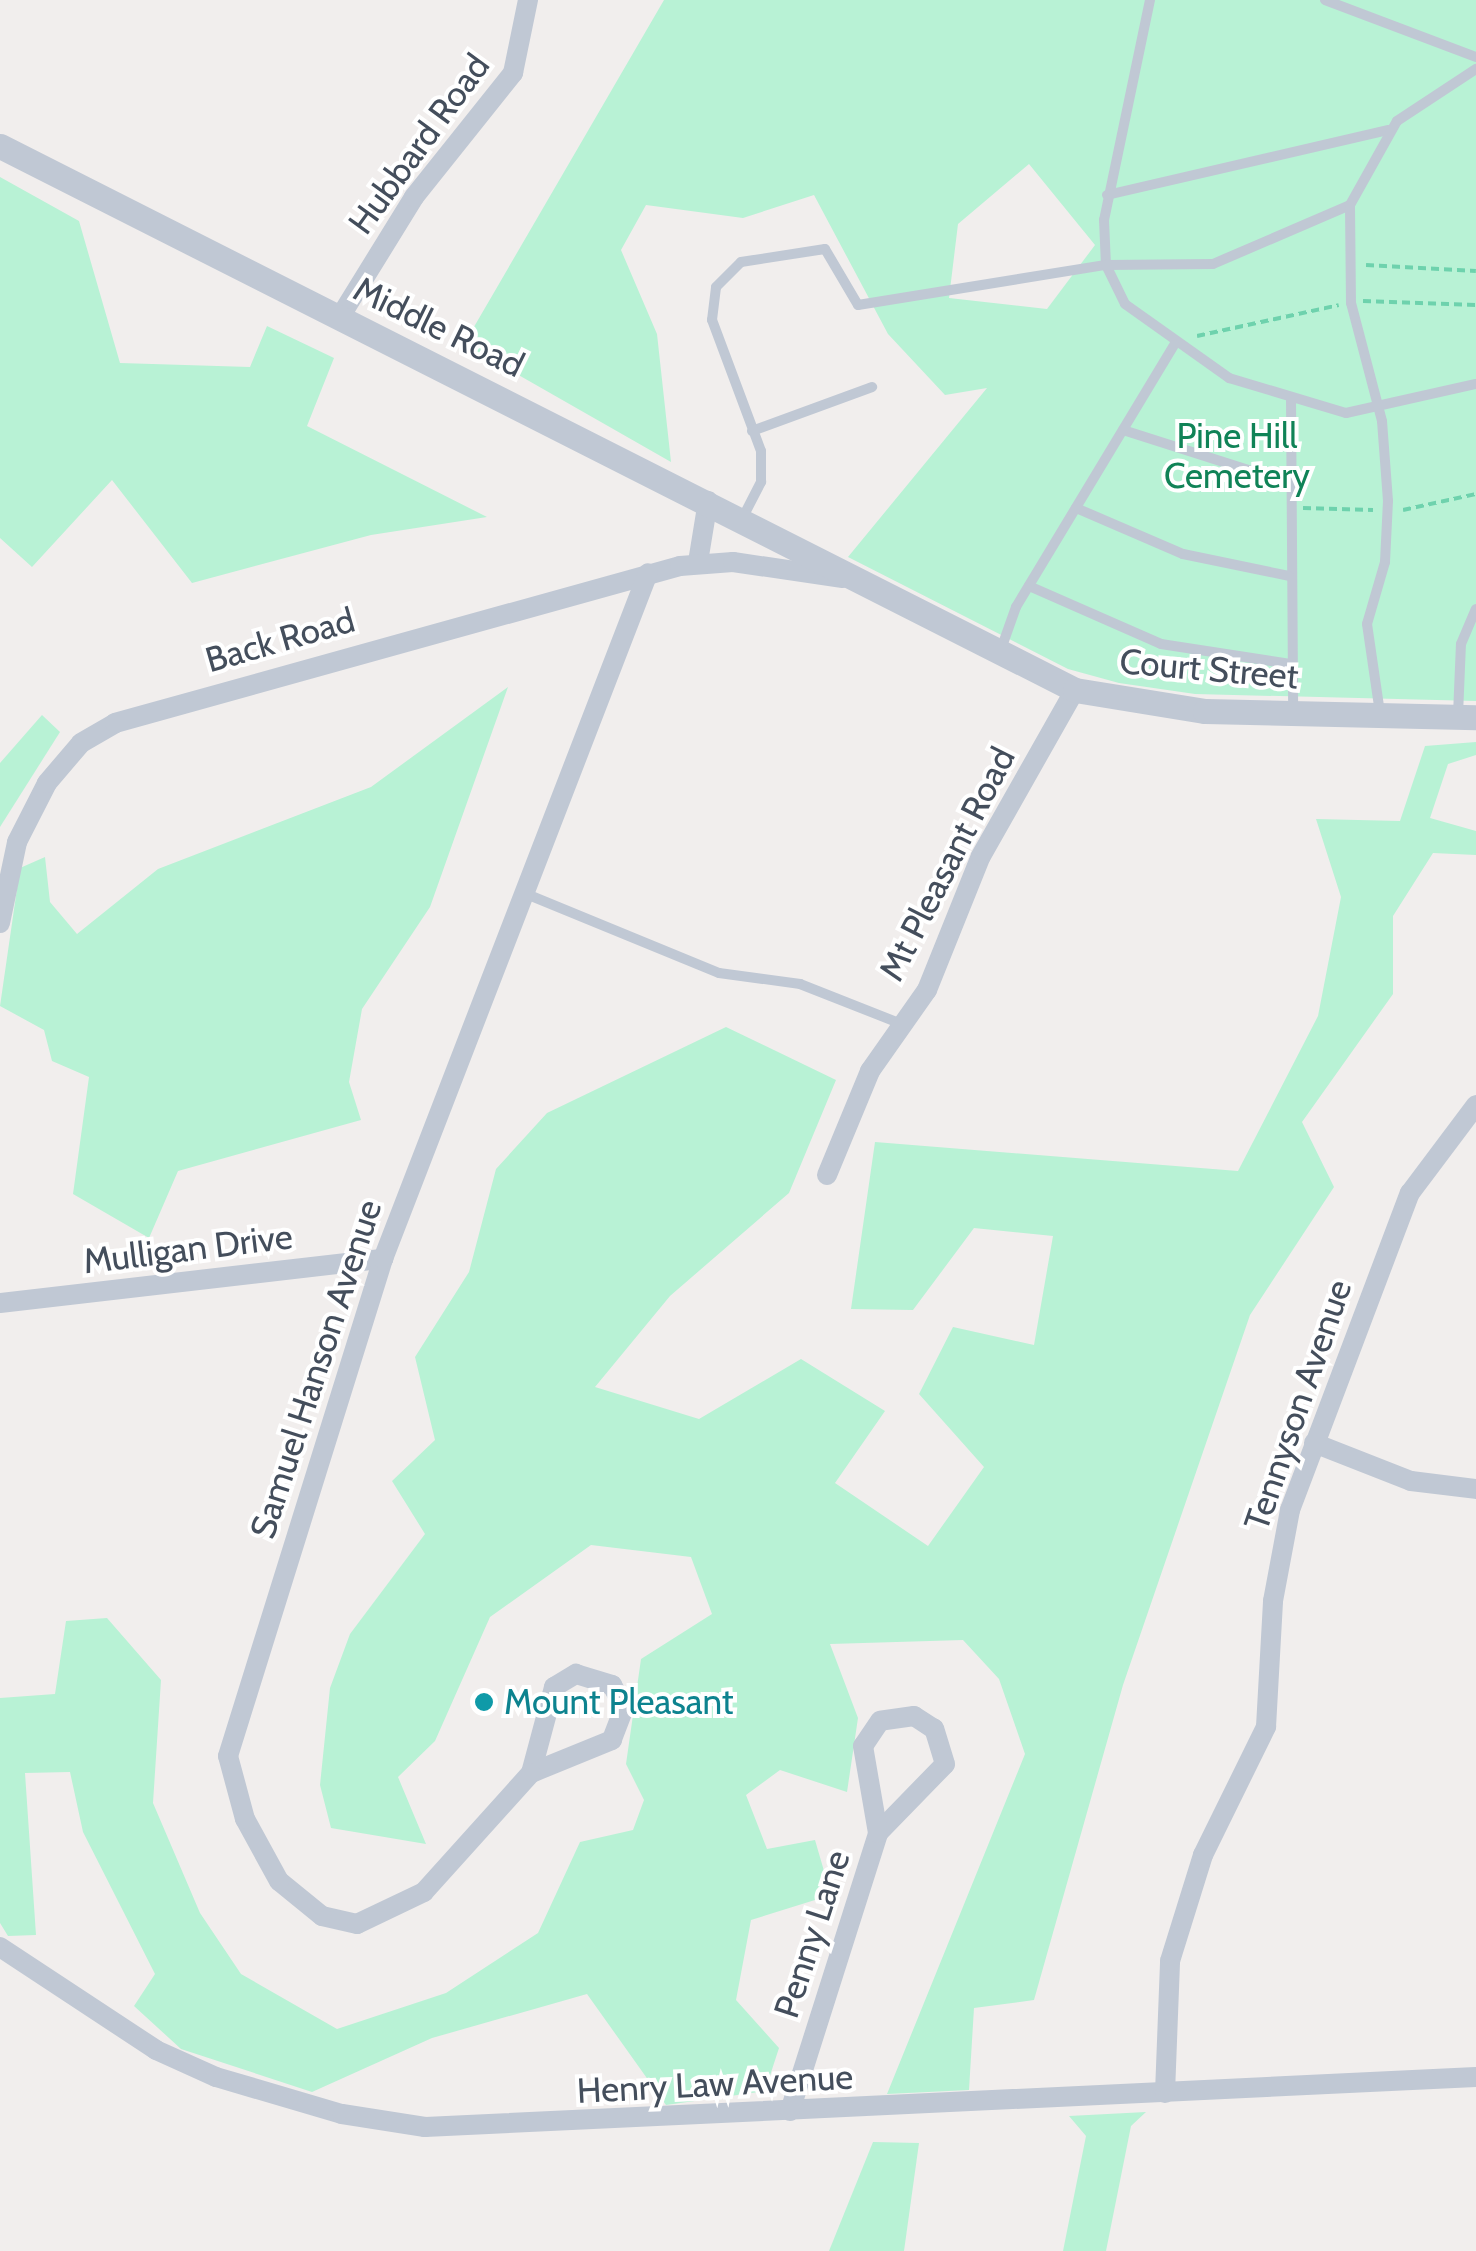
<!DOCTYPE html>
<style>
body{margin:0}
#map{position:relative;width:1476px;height:2251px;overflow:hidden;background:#f1eeed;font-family:Cabin,sans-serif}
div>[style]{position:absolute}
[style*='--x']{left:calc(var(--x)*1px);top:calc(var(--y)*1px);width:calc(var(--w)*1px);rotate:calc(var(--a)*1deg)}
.green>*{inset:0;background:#b8f2d5}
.path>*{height:4px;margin-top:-2px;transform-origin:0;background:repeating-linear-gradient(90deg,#6ed2ad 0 8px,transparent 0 13px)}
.service>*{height:10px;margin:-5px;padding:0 5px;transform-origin:5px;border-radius:5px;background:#c0c8d4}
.minor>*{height:20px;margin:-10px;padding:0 10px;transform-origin:10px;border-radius:10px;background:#c0c8d4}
.tertiary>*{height:25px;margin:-12.5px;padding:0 12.5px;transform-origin:12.5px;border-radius:12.5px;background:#c0c8d4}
.dots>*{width:28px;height:28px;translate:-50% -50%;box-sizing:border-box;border:5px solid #fff;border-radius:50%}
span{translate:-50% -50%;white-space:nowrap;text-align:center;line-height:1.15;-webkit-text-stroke:8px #fff;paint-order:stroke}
.street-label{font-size:35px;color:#444e5c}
.park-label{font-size:35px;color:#108357}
.culture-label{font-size:35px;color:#0d838f}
.left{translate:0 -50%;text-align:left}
</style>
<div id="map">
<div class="green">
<div style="clip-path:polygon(evenodd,664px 0,1476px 0,1476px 701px,1195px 694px,1119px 683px,1068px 669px,848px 557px,987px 388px,945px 395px,888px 334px,814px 195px,743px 218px,646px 205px,621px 250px,657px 334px,671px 462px,464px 344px,664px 0,1029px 164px,1095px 245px,1047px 309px,949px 298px,958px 224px,1029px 164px)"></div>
<div style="clip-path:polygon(0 177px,79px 221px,120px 363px,250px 367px,267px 326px,334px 358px,307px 426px,487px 517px,371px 535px,192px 583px,112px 480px,32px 567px,0 538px)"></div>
<div style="clip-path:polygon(508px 687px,430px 907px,362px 1009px,349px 1082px,361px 1120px,178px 1171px,149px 1238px,73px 1194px,89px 1077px,52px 1061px,44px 1030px,0 1006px,20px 868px,45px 857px,50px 902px,77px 934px,158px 869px,371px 787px)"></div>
<div style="clip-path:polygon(42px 715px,60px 732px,0 827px,0 763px)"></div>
<div style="clip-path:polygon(1476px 742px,1476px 755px,1448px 764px,1430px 818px,1476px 831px,1476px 855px,1433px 853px,1393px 916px,1393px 994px,1302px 1122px,1334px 1187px,1250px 1315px,1123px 1685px,1034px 2000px,974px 2008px,969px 2090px,887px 2094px,1025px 1754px,999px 1679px,963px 1640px,830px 1644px,858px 1718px,847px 1792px,780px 1770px,746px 1795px,767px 1849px,815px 1840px,831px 1895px,751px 1920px,736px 2000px,779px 2048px,765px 2091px,666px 2105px,587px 1994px,432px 2038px,312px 2092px,181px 2049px,134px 2006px,155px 1974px,83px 1832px,70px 1772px,25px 1773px,36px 1935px,8px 1936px,0 1923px,0 1698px,55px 1694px,66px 1621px,107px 1618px,161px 1680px,153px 1803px,200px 1913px,241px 1974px,337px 2029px,446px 1993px,538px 1933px,580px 1842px,633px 1830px,644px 1800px,626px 1764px,641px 1659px,712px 1614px,691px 1557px,591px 1545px,490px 1617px,435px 1741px,398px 1777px,426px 1844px,331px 1828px,320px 1785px,330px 1688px,350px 1634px,425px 1534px,392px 1481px,435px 1440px,415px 1357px,469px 1272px,496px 1169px,547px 1113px,726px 1027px,836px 1080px,789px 1193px,670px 1296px,595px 1387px,699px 1419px,801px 1359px,885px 1411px,835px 1483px,928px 1546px,984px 1467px,919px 1394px,953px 1327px,1034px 1345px,1053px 1236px,974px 1228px,913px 1310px,851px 1309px,875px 1142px,1238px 1171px,1318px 1016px,1341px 897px,1316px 819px,1400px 821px,1425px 746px)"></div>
<div style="clip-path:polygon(1146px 2112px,1131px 2126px,1106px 2251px,1063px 2251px,1086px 2136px,1069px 2116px)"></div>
<div style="clip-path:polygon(873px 2142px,919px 2143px,904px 2251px,829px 2251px)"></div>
</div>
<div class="path">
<div style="--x:1366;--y:265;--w:110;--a:3.1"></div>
<div style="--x:1363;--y:301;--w:113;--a:2"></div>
<div style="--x:1197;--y:336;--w:145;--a:-12.3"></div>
<div style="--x:1303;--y:508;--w:70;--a:1.6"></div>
<div style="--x:1403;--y:510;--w:75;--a:-12.4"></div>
</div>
<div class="service">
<div style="--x:1150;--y:0;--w:225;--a:101.8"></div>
<div style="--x:1104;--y:220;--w:45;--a:87.5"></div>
<div style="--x:1106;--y:265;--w:43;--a:64"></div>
<div style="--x:1125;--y:304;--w:128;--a:35.4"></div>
<div style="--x:1229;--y:378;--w:122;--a:16.7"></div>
<div style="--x:1346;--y:413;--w:133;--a:-12.6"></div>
<div style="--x:1325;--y:0;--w:161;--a:20.7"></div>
<div style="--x:1107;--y:195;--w:289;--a:-13"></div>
<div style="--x:1291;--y:399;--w:313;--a:89.6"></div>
<div style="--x:1123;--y:430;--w:174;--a:17.7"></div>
<div style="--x:752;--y:431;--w:128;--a:-20.1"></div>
<div style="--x:1076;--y:508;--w:116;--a:23.3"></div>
<div style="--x:1183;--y:554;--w:108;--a:11.7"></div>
<div style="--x:742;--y:519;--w:42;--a:-62.8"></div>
<div style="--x:761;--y:482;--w:31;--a:-90"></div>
<div style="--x:761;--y:451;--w:140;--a:-110.5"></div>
<div style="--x:712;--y:320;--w:33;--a:-83"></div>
<div style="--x:716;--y:287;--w:35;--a:-45"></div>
<div style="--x:741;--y:262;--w:85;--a:-8.8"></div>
<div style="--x:825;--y:249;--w:65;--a:59.5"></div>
<div style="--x:858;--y:305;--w:251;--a:-9.2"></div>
<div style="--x:1106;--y:265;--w:107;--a:-0.5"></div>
<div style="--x:1213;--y:264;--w:149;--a:-23.3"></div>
<div style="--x:1029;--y:586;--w:144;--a:23.7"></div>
<div style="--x:1161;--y:644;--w:131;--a:8.8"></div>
<div style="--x:1000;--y:652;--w:48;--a:-70.4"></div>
<div style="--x:1016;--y:607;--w:306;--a:-58.9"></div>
<div style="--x:1380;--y:713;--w:90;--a:-98.3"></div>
<div style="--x:1367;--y:624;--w:65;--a:-73.8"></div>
<div style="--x:1385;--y:562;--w:61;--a:-87.2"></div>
<div style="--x:1388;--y:501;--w:80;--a:-94.3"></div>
<div style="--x:1382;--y:421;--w:122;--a:-104.7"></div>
<div style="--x:1351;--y:303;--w:98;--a:-90.6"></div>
<div style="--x:1350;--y:205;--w:96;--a:-60.8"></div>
<div style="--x:1397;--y:121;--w:95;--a:-33.4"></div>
<div style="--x:1458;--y:715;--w:71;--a:-87.6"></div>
<div style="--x:1461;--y:644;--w:38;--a:-67"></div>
<div style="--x:524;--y:893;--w:211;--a:22.3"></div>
<div style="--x:719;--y:973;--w:82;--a:7.7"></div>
<div style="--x:800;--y:984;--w:106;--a:21.5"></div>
</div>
<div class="minor">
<div style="--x:340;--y:317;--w:141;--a:-58.3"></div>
<div style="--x:414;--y:197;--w:159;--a:-51.4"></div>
<div style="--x:513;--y:73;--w:75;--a:-78.4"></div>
<div style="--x:698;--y:562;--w:62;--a:-80.7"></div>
<div style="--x:0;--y:923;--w:83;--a:-78.1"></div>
<div style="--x:17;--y:842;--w:66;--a:-63"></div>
<div style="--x:47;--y:783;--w:52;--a:-49.6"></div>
<div style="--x:81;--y:743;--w:39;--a:-30"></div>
<div style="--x:115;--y:723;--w:586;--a:-15.53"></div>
<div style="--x:680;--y:566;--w:53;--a:-4.3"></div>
<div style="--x:733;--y:562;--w:111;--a:8.3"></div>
<div style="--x:827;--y:1175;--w:113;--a:-67.5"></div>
<div style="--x:870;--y:1071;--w:99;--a:-54.9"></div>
<div style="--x:927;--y:990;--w:144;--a:-68.1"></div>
<div style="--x:981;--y:856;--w:191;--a:-60.5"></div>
<div style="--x:0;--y:1303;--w:386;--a:-6.6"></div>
<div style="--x:1314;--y:1443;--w:104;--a:21.4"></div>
<div style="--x:1411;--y:1481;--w:65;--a:7"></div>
<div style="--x:531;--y:1773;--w:89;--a:-75"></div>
<div style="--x:554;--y:1687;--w:26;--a:-31"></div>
<div style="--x:576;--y:1674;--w:38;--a:17"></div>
<div style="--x:612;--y:1685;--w:26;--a:62"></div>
<div style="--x:624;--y:1708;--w:34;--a:111"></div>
<div style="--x:612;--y:1740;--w:87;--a:157.8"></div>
<div style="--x:531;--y:1773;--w:160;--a:132"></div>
<div style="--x:424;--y:1892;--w:74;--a:154.5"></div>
<div style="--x:357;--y:1924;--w:36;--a:-167"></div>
<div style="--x:322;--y:1916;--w:55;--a:-140.9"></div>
<div style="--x:279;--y:1881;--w:71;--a:-118.7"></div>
<div style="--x:245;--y:1819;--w:65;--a:-105.1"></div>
<div style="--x:228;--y:1756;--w:521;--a:-72.68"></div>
<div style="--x:383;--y:1259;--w:735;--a:-68.88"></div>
<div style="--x:0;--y:1947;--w:187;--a:33.4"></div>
<div style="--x:156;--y:2050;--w:66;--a:24.2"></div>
<div style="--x:216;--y:2077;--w:131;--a:16.4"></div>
<div style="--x:342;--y:2114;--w:84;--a:8.9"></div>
<div style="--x:425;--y:2127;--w:1052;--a:-2.72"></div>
<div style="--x:1165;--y:2093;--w:132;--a:-87.8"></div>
<div style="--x:1170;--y:1961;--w:111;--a:-72.7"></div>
<div style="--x:1203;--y:1855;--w:143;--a:-63.8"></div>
<div style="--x:1266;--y:1727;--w:126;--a:-86.8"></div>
<div style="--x:1273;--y:1601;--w:93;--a:-79.4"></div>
<div style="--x:1290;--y:1510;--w:339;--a:-69.3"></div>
<div style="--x:1410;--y:1193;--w:110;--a:-53.1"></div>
<div style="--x:790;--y:2111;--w:292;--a:-72.4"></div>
<div style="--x:878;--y:1833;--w:96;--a:-45.8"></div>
<div style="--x:945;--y:1764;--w:37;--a:-107"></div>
<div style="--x:934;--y:1729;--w:24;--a:-147"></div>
<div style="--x:914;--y:1716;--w:34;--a:172"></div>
<div style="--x:880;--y:1721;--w:30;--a:124"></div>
<div style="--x:863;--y:1746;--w:88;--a:80.2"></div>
</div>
<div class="tertiary">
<div style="--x:0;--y:146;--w:1205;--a:26.84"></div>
<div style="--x:1075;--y:690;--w:132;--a:9.2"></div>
<div style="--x:1205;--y:711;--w:271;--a:1.3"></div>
</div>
<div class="dots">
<div style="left:484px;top:1702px;background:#0f9aa8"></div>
</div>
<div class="street-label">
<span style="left:419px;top:144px;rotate:-54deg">Hubbard Road</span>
<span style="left:439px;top:327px;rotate:26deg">Middle Road</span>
<span style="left:280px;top:640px;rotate:-16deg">Back Road</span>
<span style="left:1209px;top:669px;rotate:5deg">Court Street</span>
<span style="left:947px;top:864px;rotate:-63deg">Mt Pleasant Road</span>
<span style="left:188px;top:1249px;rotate:-7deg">Mulligan Drive</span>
<span style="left:316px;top:1369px;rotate:-72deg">Samuel Hanson Avenue</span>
<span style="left:1298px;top:1405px;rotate:-71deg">Tennyson Avenue</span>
<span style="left:812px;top:1934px;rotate:-72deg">Penny Lane</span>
<span style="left:715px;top:2084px;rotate:-3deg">Henry Law Avenue</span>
</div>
<div class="park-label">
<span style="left:1237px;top:456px">Pine Hill<br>Cemetery</span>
</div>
<div class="culture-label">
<span class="left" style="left:504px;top:1702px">Mount Pleasant</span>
</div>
</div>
